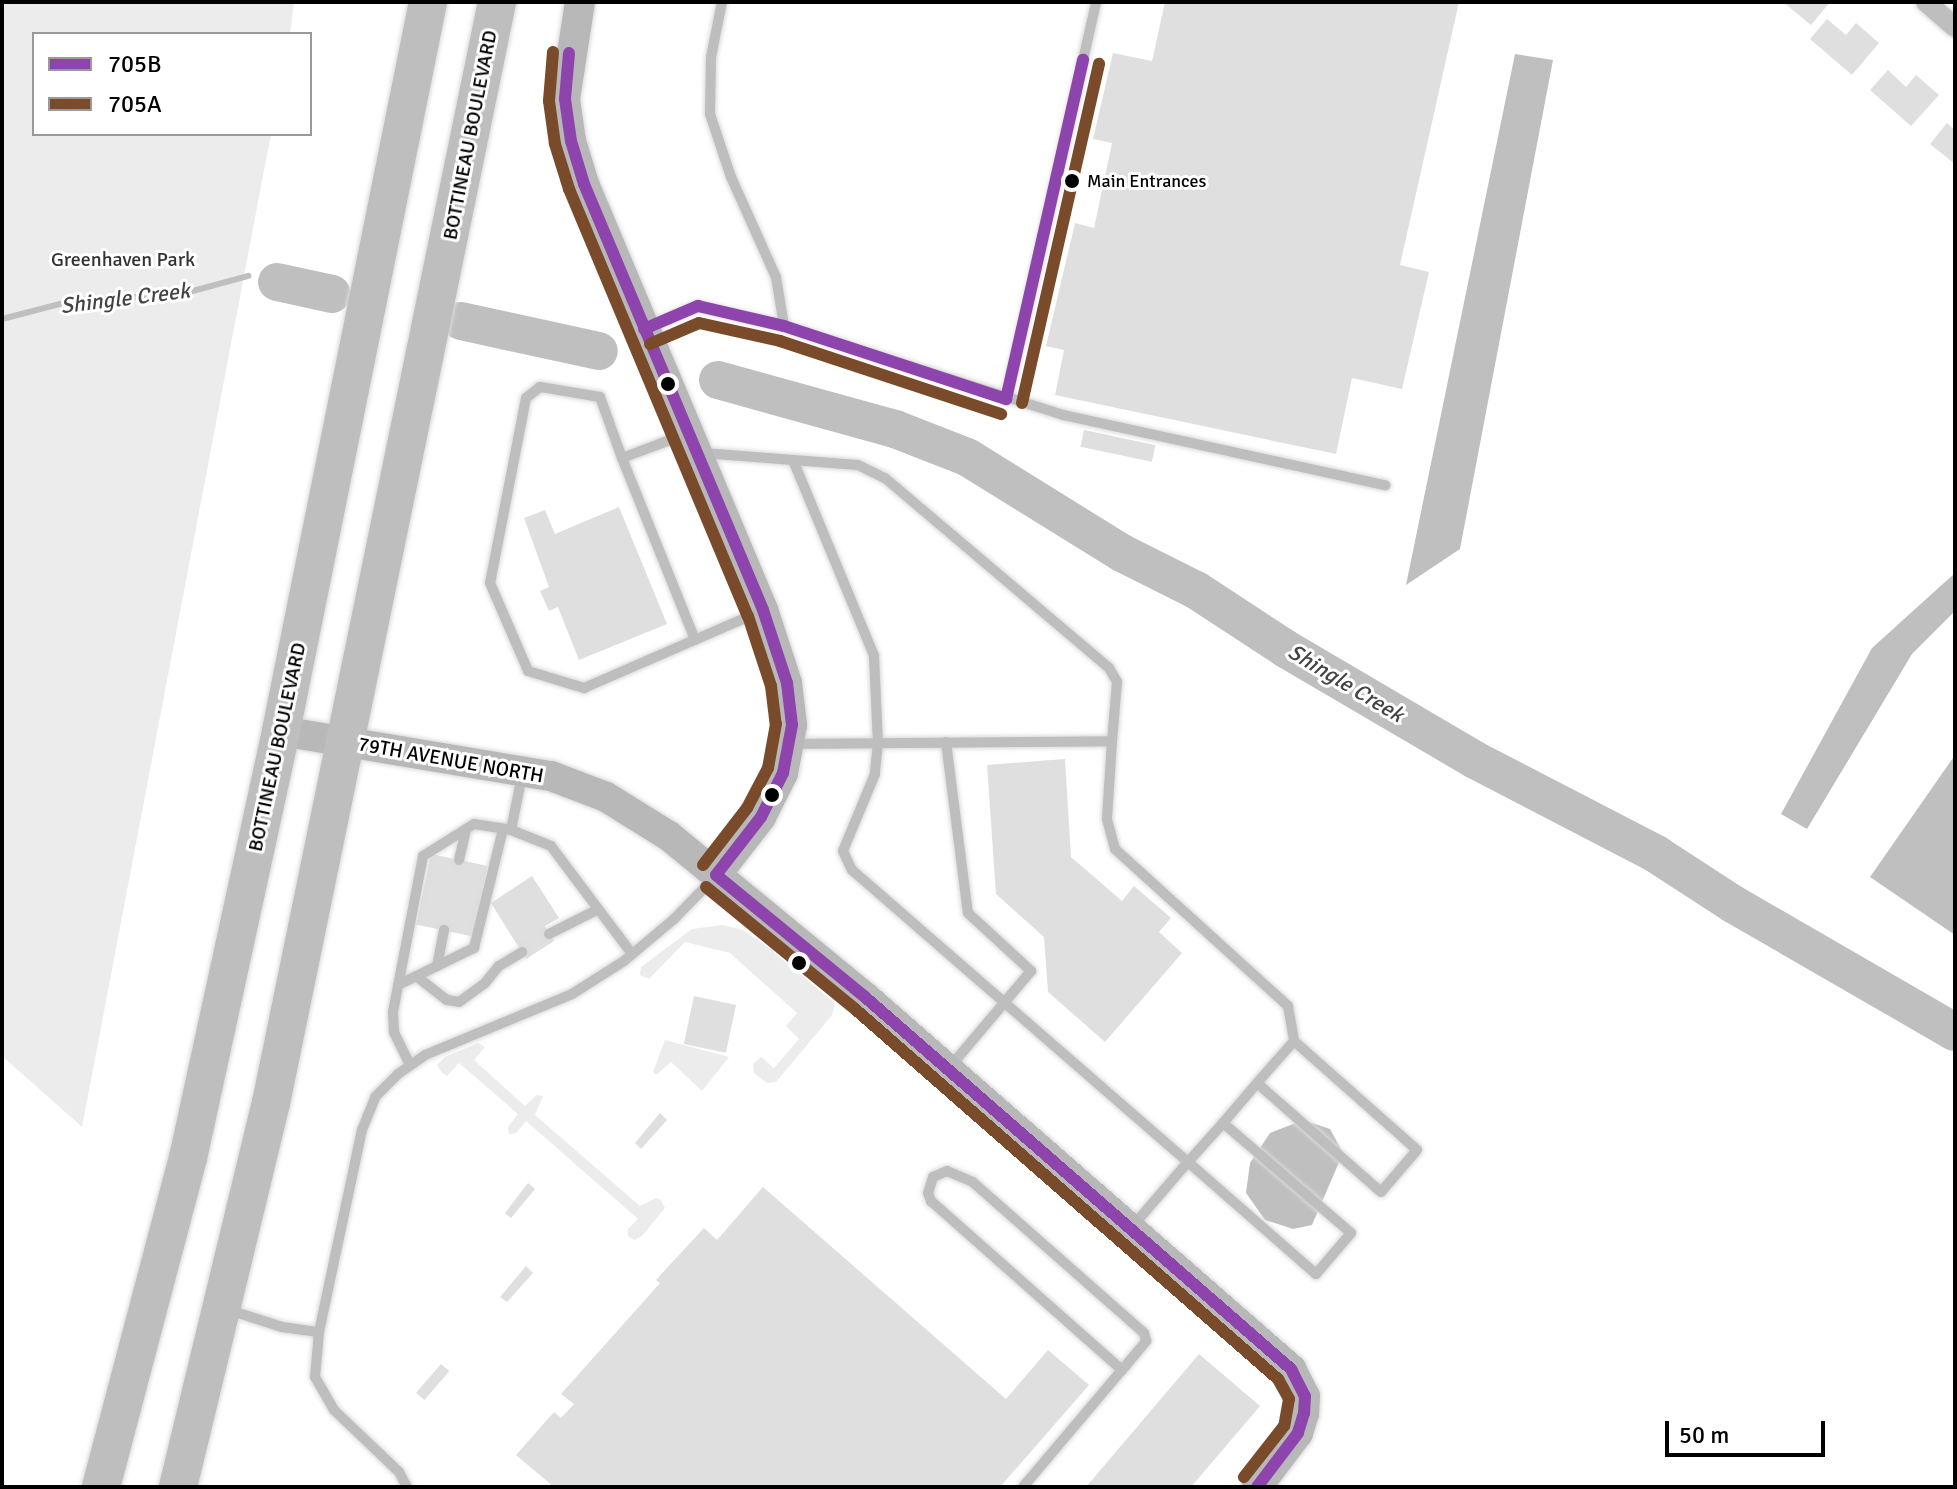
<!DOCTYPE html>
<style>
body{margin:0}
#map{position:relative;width:1957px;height:1489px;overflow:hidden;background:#fff;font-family:Signika,sans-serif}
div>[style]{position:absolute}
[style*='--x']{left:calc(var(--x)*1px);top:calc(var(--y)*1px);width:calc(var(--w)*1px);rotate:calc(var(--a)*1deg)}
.green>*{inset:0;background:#ececec}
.water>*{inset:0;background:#bfbfbf}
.stream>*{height:6px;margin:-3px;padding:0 3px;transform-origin:3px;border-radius:3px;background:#bfbfbf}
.river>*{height:38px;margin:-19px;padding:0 19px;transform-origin:19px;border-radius:19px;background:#bfbfbf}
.building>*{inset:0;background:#dfdfdf;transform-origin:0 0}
.roads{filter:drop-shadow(0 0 2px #dbdbdb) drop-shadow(0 0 2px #dbdbdb)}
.lane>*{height:10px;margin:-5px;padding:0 5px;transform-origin:5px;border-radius:5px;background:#bebebe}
.street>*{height:20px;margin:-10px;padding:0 10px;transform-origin:10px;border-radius:10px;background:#bebebe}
.secondary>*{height:30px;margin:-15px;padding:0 15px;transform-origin:15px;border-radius:15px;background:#b8b8b8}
.highway>*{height:38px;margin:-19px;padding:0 19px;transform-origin:19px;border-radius:19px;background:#bebebe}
.bus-1>*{height:12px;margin:-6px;padding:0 6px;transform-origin:6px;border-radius:6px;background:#8e44ad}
.bus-2>*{height:12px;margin:-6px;padding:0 6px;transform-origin:6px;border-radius:6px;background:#7a4b2a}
.dots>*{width:22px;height:22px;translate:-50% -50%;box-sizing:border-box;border:4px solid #fff;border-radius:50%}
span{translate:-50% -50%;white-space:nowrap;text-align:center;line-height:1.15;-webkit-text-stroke:6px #fff;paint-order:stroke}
.bus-label{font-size:18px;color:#000}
.left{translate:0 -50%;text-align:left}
.street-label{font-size:20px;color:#000}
.park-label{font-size:20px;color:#333}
.water-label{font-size:22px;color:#444;font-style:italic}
.frame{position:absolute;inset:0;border:4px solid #000;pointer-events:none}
.legend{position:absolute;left:32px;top:32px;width:280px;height:104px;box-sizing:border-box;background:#fff;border:2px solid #999;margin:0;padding:10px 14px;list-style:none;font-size:24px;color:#000}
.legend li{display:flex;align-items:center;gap:16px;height:40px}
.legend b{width:40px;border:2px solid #999}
.scale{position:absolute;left:1665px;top:1421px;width:160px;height:36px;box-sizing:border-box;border:4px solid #000;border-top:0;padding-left:10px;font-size:24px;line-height:28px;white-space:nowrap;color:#000;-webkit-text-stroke:6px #fff;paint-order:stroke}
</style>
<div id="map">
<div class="green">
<div style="clip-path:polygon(2px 2px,294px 2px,290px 34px,34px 34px,34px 134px,271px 134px,82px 1127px,2px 1056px)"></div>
<div style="clip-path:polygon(723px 925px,743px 930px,765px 945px,835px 1003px,832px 1015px,776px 1082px,767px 1083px,754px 1073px,753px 1064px,761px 1057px,774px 1068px,799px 1039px,786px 1026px,797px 1013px,730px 953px,685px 942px,649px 979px,640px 975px,641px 967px,692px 929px)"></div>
<div style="clip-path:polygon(665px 1040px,729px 1057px,702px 1091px,671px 1062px,656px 1075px,653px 1072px)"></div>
<div style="clip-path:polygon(478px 1043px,485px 1047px,474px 1060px,525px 1106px,537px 1095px,543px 1096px,535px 1115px,640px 1206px,656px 1198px,661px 1200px,665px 1208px,642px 1236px,634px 1240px,628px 1236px,628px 1229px,638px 1219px,526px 1121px,516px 1133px,509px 1134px,508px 1127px,518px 1114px,459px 1063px,447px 1076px,442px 1073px,437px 1065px,445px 1057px)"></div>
</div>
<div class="water">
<div style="clip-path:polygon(1515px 54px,1553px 60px,1460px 549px,1406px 585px)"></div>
<div style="clip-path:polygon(1955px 573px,1955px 611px,1912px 654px,1807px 829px,1781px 814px,1872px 648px)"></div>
<div style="clip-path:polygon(1955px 755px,1955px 935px,1870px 877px)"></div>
<div style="clip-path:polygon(1303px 1120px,1330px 1129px,1343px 1153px,1312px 1225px,1293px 1229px,1265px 1220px,1246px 1193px,1250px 1163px,1270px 1133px)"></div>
</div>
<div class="stream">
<div style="--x:2;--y:319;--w:75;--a:-14.6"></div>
<div style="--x:75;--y:300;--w:103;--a:-2.8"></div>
<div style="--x:178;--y:295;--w:73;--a:-15.2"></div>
</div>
<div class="river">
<div style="--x:277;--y:282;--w:56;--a:12.3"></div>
<div style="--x:461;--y:321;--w:141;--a:12.3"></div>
<div style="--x:718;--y:380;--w:184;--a:15.5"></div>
<div style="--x:895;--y:429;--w:77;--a:21.3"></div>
<div style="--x:967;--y:457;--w:182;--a:31.8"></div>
<div style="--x:1122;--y:553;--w:83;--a:26.6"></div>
<div style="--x:1196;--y:590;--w:108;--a:33.2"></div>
<div style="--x:1286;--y:649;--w:219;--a:30.4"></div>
<div style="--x:1475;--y:760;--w:204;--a:27.4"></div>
<div style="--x:1656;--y:854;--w:92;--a:33"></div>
<div style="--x:1733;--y:904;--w:256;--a:30"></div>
</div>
<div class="building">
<div style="clip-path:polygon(1165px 2px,1459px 2px,1400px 265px,1429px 272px,1402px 389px,1352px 378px,1336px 454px,1055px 395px,1064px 350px,1046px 346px,1075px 223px,1094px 228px,1112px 143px,1093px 139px,1113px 53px,1152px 61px)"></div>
<div style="clip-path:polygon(1783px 2px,1830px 2px,1811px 25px)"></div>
<div style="clip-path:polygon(1827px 19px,1846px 35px,1856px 23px,1879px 43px,1852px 75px,1810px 39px)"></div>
<div style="clip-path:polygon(1888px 70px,1906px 87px,1916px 75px,1939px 95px,1911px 126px,1870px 90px)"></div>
<div style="clip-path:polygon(1947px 123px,1955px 130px,1955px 164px,1930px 144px)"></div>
<div style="left:1084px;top:430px;width:73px;height:17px;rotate:12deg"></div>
<div style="clip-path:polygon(619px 507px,667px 624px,579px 660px,558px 607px,549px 611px,540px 591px,549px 587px,524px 518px,545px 510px,555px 534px)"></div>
<div style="clip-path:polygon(1065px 759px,1071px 857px,1122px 901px,1134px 886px,1171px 918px,1159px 932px,1182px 953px,1105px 1042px,1048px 992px,1044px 937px,996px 894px,987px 765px)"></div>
<div style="left:431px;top:854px;width:58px;height:72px;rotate:12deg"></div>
<div style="clip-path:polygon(532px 876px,559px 918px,545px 926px,554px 941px,526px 959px,491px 903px)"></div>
<div style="left:694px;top:996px;width:43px;height:49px;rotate:12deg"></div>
<div style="clip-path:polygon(660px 1113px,667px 1120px,641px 1149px,635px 1143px)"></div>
<div style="clip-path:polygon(528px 1183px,535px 1189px,511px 1218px,505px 1213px)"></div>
<div style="clip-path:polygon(763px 1187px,1006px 1399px,1048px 1350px,1089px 1385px,1000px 1487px,554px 1487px,516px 1455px,554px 1412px,561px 1418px,574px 1404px,561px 1394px,660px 1283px,656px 1280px,677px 1257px,704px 1228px,717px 1240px)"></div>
<div style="clip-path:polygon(526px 1266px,533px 1273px,507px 1302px,500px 1297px)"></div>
<div style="clip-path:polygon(1199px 1354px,1260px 1406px,1191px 1487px,1086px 1487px)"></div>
<div style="left:441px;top:1364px;width:11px;height:38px;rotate:41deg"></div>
</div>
<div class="roads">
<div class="lane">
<div style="--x:722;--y:2;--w:56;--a:101.3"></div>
<div style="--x:711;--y:57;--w:57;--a:91"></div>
<div style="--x:710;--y:114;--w:66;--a:71.6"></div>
<div style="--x:731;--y:177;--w:110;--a:65.8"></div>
<div style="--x:776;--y:277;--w:50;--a:80.7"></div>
<div style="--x:647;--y:327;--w:55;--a:-22.4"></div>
<div style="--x:698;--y:306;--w:88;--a:13.1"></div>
<div style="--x:784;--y:326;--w:293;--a:17.7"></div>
<div style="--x:1063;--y:415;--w:330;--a:12.3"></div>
<div style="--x:1006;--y:399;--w:407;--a:-77.2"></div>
<div style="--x:686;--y:434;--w:68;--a:159.4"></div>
<div style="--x:622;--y:458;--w:65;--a:-109.8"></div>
<div style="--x:600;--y:397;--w:61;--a:-170.5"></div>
<div style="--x:540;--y:387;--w:18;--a:142"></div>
<div style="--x:526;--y:398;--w:188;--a:101"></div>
<div style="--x:490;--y:583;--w:96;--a:66.6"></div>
<div style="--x:528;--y:671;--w:59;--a:16.9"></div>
<div style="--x:584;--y:688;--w:193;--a:-23.5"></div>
<div style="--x:703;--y:453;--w:155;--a:4.4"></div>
<div style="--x:858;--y:465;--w:30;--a:26"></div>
<div style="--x:885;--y:478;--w:294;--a:40.3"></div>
<div style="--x:1109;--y:668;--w:16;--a:60"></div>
<div style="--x:1117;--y:682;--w:59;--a:94.8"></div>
<div style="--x:622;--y:458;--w:196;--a:68.1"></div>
<div style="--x:793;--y:460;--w:212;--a:67.5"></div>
<div style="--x:874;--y:656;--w:87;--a:87.4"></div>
<div style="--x:878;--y:743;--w:31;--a:96"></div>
<div style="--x:875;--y:774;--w:83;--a:112.6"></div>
<div style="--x:843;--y:851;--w:21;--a:65"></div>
<div style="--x:852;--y:870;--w:445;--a:41"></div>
<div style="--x:1188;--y:1162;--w:52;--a:-48.1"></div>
<div style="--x:946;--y:742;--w:172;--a:82.7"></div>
<div style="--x:968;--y:913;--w:86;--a:42.6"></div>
<div style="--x:1031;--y:971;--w:127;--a:130.2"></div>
<div style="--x:792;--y:744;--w:320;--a:-0.5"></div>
<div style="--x:1112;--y:741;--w:78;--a:93.7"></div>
<div style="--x:1107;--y:819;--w:31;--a:75"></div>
<div style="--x:1115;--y:849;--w:234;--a:42.2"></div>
<div style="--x:1288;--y:1006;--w:36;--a:80"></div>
<div style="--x:511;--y:830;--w:55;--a:-78.5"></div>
<div style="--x:459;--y:860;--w:32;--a:-77"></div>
<div style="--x:549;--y:934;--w:54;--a:-26.6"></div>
<div style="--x:437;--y:966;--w:37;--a:-79"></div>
<div style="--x:416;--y:976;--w:39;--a:38"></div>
<div style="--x:447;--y:1000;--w:12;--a:9"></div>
<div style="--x:459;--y:1002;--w:32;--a:-36"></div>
<div style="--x:485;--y:983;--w:22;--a:-51"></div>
<div style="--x:499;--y:966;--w:27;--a:-31"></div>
<div style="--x:398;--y:985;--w:85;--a:-26"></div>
<div style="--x:474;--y:948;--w:122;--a:-76.3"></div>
<div style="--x:410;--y:1065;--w:37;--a:-116"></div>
<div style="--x:394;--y:1032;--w:20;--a:-93"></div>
<div style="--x:393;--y:1012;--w:159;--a:-79.1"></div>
<div style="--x:423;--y:856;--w:60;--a:-32.1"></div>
<div style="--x:474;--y:824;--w:37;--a:9"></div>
<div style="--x:511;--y:830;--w:43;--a:21.8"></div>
<div style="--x:551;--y:846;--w:135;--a:53.1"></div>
<div style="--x:1132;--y:1227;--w:86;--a:-49.3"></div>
<div style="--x:1188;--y:1162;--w:170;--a:41.2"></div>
<div style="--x:1316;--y:1274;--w:54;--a:-49.5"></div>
<div style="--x:1351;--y:1233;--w:169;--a:-139.3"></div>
<div style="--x:1223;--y:1123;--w:52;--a:-49.6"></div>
<div style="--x:1257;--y:1083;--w:56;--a:-48.6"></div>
<div style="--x:1294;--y:1041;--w:164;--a:41.5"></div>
<div style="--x:1417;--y:1150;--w:55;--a:130.6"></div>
<div style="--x:1381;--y:1192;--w:165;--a:-138.7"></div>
<div style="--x:229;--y:1310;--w:56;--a:17.8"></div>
<div style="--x:282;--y:1327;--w:37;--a:8"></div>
<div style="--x:319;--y:1332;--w:207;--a:-78"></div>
<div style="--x:362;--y:1130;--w:35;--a:-68"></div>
<div style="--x:375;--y:1097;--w:33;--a:-45"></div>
<div style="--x:398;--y:1074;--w:33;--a:-35"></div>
<div style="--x:425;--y:1055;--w:159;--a:-22.5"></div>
<div style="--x:572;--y:994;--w:62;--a:-32.4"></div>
<div style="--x:624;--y:961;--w:65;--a:-40"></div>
<div style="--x:674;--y:919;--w:57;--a:-45.7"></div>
<div style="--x:319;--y:1332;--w:45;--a:95.1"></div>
<div style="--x:315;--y:1377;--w:38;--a:60"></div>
<div style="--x:334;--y:1410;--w:90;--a:43.6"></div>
<div style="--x:399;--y:1472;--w:17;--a:62"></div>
<div style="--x:1023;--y:1487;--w:153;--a:-49.8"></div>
<div style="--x:1122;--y:1370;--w:38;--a:-50"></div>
<div style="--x:1146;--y:1341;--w:8;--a:-104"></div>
<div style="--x:1144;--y:1333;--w:228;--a:-138.6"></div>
<div style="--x:973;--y:1182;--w:28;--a:-157"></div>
<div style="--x:947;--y:1171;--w:15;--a:157"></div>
<div style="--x:933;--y:1177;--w:17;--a:107"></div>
<div style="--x:928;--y:1193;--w:9;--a:69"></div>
<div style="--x:931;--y:1201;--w:255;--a:41.5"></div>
</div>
<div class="street">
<div style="--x:1926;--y:2;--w:38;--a:41"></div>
</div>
<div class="secondary">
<div style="--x:580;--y:2;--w:98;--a:98.8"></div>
<div style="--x:565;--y:99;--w:42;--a:81.9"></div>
<div style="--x:571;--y:141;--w:45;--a:73.2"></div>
<div style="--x:584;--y:184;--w:462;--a:67.2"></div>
<div style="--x:763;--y:610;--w:77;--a:71.8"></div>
<div style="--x:787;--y:683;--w:42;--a:83.2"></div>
<div style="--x:792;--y:725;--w:49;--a:100.6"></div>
<div style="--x:783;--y:773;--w:49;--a:116.6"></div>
<div style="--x:761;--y:817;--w:73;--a:127.8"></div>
<div style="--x:281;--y:731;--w:274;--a:9.5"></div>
<div style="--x:551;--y:776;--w:59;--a:20.9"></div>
<div style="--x:606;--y:797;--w:74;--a:31.8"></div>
<div style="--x:669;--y:836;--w:254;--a:39.4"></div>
<div style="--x:865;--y:997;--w:566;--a:41.13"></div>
<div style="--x:1291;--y:1369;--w:30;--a:63"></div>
<div style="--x:1305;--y:1396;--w:17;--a:93"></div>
<div style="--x:1304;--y:1413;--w:21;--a:107"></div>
<div style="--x:1298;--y:1433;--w:68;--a:127.2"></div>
</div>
<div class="highway">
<div style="--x:101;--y:1487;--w:340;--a:-75.2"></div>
<div style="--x:188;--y:1158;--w:437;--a:-77.7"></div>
<div style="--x:281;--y:731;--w:744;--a:-78.6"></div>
<div style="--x:178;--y:1487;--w:395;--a:-76.4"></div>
<div style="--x:271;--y:1103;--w:1124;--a:-78.4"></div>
</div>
</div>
<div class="bus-1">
<div style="--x:569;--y:53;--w:46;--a:95"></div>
<div style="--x:565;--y:99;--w:42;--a:81.9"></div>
<div style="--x:571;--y:141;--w:45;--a:73.2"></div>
<div style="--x:584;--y:184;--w:462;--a:67.2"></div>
<div style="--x:763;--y:610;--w:77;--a:71.8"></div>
<div style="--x:787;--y:683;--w:42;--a:83.2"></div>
<div style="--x:792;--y:725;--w:49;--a:100.6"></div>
<div style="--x:783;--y:773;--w:49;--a:116.6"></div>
<div style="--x:761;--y:817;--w:73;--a:127.8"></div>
<div style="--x:644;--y:329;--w:59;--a:-23.1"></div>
<div style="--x:698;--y:306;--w:88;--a:13.1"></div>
<div style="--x:784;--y:326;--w:234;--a:18.2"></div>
<div style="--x:1006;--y:399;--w:348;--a:-77.2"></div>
<div style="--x:716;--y:875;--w:193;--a:39.3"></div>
<div style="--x:865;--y:997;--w:566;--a:41.13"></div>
<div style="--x:1291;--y:1369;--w:30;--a:63"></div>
<div style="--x:1305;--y:1396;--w:17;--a:93"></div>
<div style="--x:1304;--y:1413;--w:21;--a:107"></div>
<div style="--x:1298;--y:1433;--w:68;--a:127.2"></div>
</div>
<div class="bus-2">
<div style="--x:553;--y:52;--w:49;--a:94.7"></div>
<div style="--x:549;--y:101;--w:43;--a:82.1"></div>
<div style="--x:555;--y:144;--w:47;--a:72.7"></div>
<div style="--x:569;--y:189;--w:463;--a:67.3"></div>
<div style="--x:748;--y:616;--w:74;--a:71.8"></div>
<div style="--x:771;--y:686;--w:38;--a:83"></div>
<div style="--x:776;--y:724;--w:45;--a:100.3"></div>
<div style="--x:768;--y:768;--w:45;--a:117.7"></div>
<div style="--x:747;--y:808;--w:72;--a:127.7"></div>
<div style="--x:650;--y:344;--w:53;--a:-23.2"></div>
<div style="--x:699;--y:323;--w:83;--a:12.5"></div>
<div style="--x:780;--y:341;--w:233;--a:18.3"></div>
<div style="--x:1022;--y:403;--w:348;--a:-77.2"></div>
<div style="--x:706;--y:887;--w:193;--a:39.3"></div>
<div style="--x:855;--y:1009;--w:562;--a:41.18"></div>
<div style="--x:1278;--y:1379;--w:23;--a:61"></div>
<div style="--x:1289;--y:1399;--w:27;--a:100"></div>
<div style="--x:1284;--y:1426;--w:65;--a:128.1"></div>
</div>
<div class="dots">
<div style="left:1072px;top:181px;background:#000"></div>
<div style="left:668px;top:384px;background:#000"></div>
<div style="left:772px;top:795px;background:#000"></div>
<div style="left:799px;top:963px;background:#000"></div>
</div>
<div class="bus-label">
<span class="left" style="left:1087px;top:181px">Main Entrances</span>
</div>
<div class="street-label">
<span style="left:470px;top:135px;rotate:-79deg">BOTTINEAU BOULEVARD</span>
<span style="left:277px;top:747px;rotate:-78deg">BOTTINEAU BOULEVARD</span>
<span style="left:451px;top:760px;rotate:10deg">79TH AVENUE NORTH</span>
</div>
<div class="park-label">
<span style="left:123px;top:259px">Greenhaven Park</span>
</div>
<div class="water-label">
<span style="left:125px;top:298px;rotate:-7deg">Shingle Creek</span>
<span style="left:1346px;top:683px;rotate:31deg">Shingle Creek</span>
</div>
<div class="frame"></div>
<ul class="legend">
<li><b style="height:10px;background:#8e44ad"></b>705B</li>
<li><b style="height:10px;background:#7a4b2a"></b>705A</li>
</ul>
<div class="scale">50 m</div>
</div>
